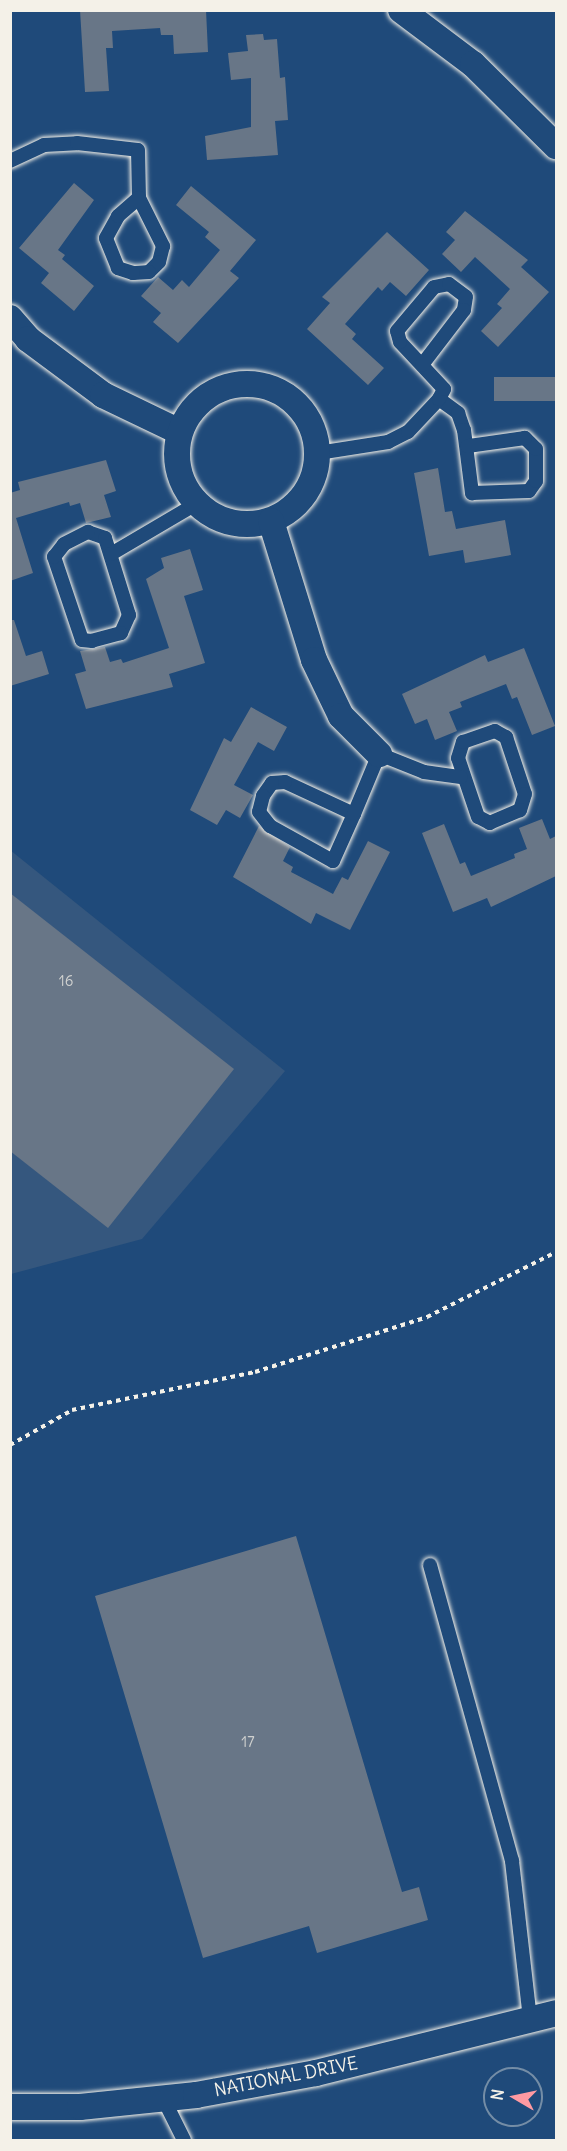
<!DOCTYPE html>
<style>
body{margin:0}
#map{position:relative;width:567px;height:2151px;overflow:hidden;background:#1f4a7a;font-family:Delius,sans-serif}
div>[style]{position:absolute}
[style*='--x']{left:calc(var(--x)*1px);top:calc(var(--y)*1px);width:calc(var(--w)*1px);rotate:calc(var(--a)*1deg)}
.built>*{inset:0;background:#35577e}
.building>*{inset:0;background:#687687;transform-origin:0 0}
.path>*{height:4px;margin-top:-2px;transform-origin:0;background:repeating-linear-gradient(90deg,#f4f1e8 0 4.5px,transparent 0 9px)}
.roads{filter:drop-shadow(0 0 2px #f4f1e8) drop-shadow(0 0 2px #f4f1e8)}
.service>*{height:14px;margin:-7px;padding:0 7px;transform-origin:7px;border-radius:7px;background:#1f4a7a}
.minor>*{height:26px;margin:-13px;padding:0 13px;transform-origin:13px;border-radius:13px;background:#1f4a7a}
.minor>.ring{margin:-13px;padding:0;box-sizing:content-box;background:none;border:26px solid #1f4a7a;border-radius:50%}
span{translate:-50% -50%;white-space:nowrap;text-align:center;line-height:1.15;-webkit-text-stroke:4.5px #1f4a7a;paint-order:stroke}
.number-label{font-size:15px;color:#d1d2d0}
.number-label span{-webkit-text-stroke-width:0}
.street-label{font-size:18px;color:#f4f1e8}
.frame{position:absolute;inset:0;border:12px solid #f4f1e8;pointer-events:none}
.north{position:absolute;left:483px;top:2067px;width:60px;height:60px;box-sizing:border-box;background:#1f4a7a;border:2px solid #748da6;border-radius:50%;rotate:279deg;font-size:16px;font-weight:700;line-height:24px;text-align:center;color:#f4f1e8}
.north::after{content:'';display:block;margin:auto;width:21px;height:27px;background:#ff9aa2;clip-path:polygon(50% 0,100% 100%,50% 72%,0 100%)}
</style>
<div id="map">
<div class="built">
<div style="clip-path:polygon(10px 850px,285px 1071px,142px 1239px,11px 1274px)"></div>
</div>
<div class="building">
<div style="clip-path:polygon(80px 10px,206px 10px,208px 52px,174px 54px,173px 35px,161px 35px,160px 28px,112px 31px,113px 48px,106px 48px,109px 91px,85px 92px)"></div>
<div style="clip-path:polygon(263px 34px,264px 40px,277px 39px,280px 78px,285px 77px,288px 120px,275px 121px,278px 155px,207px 160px,205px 136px,251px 127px,251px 78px,231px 80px,228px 53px,248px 51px,246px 35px)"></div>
<div style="clip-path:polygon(74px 183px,94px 200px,58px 250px,65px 255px,62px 259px,94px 286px,74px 311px,41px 283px,49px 273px,19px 248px)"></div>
<div style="clip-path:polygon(191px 186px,256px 240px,230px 271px,239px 278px,178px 343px,153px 322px,161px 313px,141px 296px,158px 277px,173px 290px,182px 280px,189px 287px,220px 250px,205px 237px,209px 232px,176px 205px)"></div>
<div style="clip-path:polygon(465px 211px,528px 260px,521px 267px,549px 292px,498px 347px,481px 331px,502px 308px,497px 304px,510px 289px,475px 257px,461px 272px,442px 254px,455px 240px,446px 232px)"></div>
<div style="clip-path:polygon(387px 232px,429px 270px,406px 296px,390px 282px,382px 291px,378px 287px,345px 324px,356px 334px,352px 339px,384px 368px,368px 385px,307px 329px,330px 303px,322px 297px)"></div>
<div style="left:556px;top:377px;width:24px;height:62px;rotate:90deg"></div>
<div style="clip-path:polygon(106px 460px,116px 491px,104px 495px,111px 517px,86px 523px,80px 503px,70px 506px,69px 502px,16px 518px,33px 573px,10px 581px,10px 493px,20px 490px,18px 482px)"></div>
<div style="clip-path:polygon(438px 468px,445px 512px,452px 511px,456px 529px,505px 520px,511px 555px,465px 563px,463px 550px,429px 556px,414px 473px)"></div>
<div style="clip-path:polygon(190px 549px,203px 590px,184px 596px,205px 663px,169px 674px,173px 687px,86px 709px,75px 674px,86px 671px,80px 651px,105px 647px,110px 662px,121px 659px,123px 663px,169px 648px,146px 579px,164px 568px,161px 558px)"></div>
<div style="clip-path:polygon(10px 620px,14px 620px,26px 656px,42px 651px,49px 674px,10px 686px)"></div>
<div style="clip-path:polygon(524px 648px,555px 726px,532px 735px,517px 697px,512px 699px,506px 684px,460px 702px,462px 707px,449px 712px,457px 731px,435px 740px,427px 719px,415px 724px,402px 694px,485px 655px,488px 662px)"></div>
<div style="clip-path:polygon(251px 707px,287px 727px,274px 751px,258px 742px,234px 785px,253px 795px,240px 818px,226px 810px,217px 825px,190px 810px,224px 738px,231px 742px)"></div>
<div style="clip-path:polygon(542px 819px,550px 839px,556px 836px,556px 876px,491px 907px,487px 898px,453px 912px,422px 833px,444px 824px,460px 864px,465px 862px,471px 876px,515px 858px,514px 854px,527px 849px,519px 828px)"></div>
<div style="clip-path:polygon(259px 826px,290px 847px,283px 861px,293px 867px,291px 872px,333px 894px,342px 877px,348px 880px,368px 841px,390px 852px,350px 930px,316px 913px,311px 924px,233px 877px)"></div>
<div style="clip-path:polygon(10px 893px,234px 1069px,108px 1228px,10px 1151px)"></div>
<div style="clip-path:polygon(296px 1536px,402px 1892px,419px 1887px,428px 1920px,317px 1953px,309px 1926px,203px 1958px,95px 1596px)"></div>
</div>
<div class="path">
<div style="--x:10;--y:1445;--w:71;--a:-29.4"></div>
<div style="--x:72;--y:1410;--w:187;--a:-11.7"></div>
<div style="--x:255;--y:1372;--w:181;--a:-17.7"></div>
<div style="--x:427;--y:1317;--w:144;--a:-26.7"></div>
</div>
<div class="roads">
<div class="service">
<div style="--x:10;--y:161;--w:38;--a:-25"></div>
<div style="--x:44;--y:145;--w:33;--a:-3"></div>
<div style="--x:77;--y:143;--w:61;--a:6.5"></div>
<div style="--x:138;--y:150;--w:48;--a:88.8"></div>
<div style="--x:139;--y:198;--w:54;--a:63.4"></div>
<div style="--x:163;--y:246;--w:16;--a:104"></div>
<div style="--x:159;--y:262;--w:14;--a:135"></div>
<div style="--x:149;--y:272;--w:16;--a:176"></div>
<div style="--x:133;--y:273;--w:16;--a:-162"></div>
<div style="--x:118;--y:268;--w:32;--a:-112"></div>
<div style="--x:106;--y:238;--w:25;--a:-61"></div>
<div style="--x:118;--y:216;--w:28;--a:-41"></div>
<div style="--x:439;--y:399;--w:24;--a:36"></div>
<div style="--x:458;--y:413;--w:18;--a:71"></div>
<div style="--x:464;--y:430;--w:64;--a:82.8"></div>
<div style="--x:472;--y:493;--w:57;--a:-2"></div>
<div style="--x:529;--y:491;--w:12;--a:-55"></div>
<div style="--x:536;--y:481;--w:32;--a:-90"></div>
<div style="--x:536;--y:449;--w:16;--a:-135"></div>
<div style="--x:525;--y:438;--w:58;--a:172"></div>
<div style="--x:318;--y:453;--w:71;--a:-8.9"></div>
<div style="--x:388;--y:442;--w:22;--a:-27"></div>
<div style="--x:408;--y:432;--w:45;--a:-46.8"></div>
<div style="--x:439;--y:399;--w:11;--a:-63"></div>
<div style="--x:444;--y:389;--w:64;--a:-133.1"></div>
<div style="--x:400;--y:342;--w:11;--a:-105"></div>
<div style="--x:397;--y:331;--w:57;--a:-49.9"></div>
<div style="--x:434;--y:287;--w:15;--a:-11"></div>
<div style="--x:449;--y:284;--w:21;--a:37"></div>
<div style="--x:466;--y:297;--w:13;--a:99"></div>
<div style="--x:464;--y:310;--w:69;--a:127.4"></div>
<div style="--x:88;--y:532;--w:18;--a:19"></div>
<div style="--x:105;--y:538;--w:81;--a:72.7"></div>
<div style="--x:129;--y:615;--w:20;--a:114"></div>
<div style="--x:121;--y:633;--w:30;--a:165"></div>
<div style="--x:92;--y:641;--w:10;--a:-174"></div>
<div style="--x:82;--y:640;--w:88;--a:-108.6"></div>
<div style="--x:54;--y:557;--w:16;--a:-52"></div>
<div style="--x:64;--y:544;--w:27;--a:-27"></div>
<div style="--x:111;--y:554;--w:99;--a:-30.5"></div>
<div style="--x:495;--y:731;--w:13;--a:29"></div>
<div style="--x:506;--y:737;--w:60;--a:71.6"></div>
<div style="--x:525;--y:794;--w:17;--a:107"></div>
<div style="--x:520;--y:810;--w:33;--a:157"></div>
<div style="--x:490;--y:823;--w:13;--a:-153"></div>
<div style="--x:478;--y:817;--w:62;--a:-108.7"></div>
<div style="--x:458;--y:758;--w:17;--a:-73"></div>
<div style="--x:463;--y:742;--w:34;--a:-19"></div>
<div style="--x:354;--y:814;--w:76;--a:-155.1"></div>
<div style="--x:285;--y:782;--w:13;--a:176"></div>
<div style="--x:272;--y:783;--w:16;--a:125"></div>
<div style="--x:263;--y:796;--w:16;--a:104"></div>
<div style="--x:259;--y:812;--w:18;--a:52"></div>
<div style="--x:270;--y:826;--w:72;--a:29.1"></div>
<div style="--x:333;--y:861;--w:51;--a:-65.9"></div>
<div style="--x:354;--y:814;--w:65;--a:-67.4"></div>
<div style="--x:379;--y:754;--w:48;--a:21.8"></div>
<div style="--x:424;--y:772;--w:37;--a:8"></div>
<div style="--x:430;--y:1565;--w:307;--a:74.5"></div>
<div style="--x:512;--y:1861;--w:160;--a:83.5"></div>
<div style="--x:163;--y:2098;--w:47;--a:63.4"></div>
</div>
<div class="minor">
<div style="--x:401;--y:10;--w:90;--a:36.9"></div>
<div style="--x:473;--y:64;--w:117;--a:44.7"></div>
<div style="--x:10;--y:318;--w:28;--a:49"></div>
<div style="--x:28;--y:339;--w:94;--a:36.7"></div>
<div style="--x:103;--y:395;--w:85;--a:25.7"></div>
<div class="ring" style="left:177px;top:384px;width:114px;height:114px"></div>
<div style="--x:271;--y:521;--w:145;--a:72.8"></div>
<div style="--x:314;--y:660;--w:62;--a:64.3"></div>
<div style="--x:341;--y:716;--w:54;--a:45"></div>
<div style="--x:10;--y:2107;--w:70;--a:0"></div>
<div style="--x:80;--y:2107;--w:117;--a:-5.9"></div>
<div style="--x:196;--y:2095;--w:122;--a:-10.4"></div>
<div style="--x:316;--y:2073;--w:247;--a:-14"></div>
</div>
</div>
<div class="number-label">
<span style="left:66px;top:981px">16</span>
<span style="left:248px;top:1742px">17</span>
</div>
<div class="street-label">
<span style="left:286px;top:2077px;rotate:-11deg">NATIONAL DRIVE</span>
</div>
<div class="frame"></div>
<div class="north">N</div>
</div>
